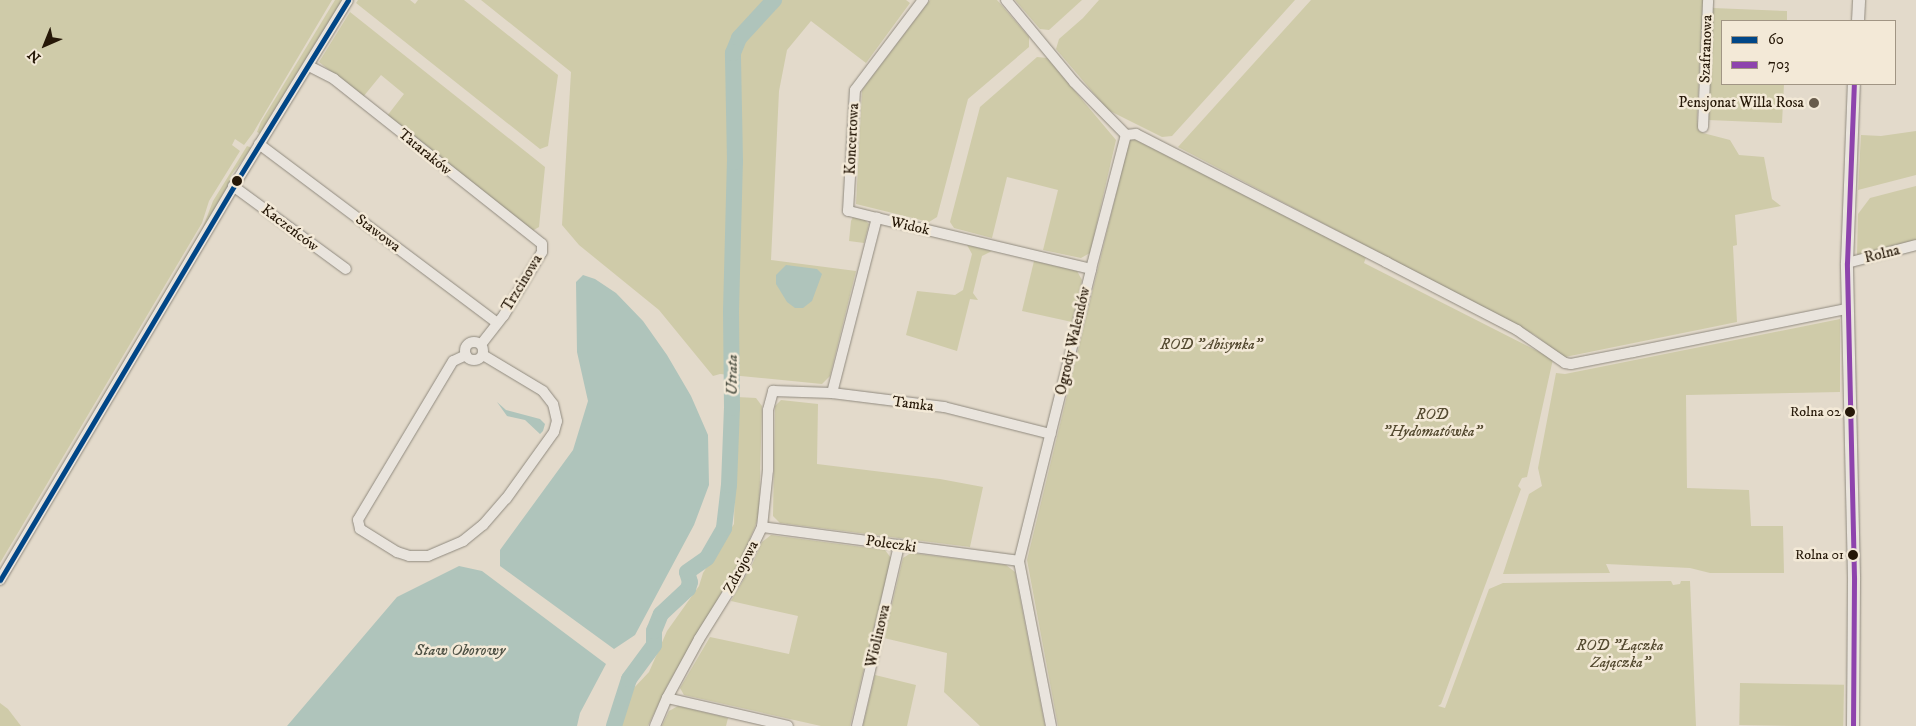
<!DOCTYPE html>
<meta charset="utf-8">
<style>
body{margin:0}
#map{position:relative;width:1916px;height:726px;overflow:hidden;background:#e3dacb;font-family:"IM FELL DW Pica",serif}
div>[style]{position:absolute}
[style*='--x']{left:calc(var(--x)*1px);top:calc(var(--y)*1px);width:calc(var(--w)*1px);rotate:calc(var(--a)*1deg)}
.green>*{inset:0;background:#cfcba9;transform-origin:0 0}
.water>*{inset:0;background:#afc4bb}
.river>*{height:16px;margin:-8px;padding:0 8px;transform-origin:8px;border-radius:8px;background:#afc4bb}
.roads{filter:drop-shadow(0 0 1px #908a7f) drop-shadow(0 0 1px #908a7f)}
.minor>*{height:10px;margin:-5px;padding:0 5px;transform-origin:5px;border-radius:5px;background:#e9e4dd}
.minor>.ring{margin:-5px;padding:0;box-sizing:content-box;background:none;border:10px solid #e9e4dd;border-radius:50%}
.tertiary>*{height:12px;margin:-6px;padding:0 6px;transform-origin:6px;border-radius:6px;background:#e9e4dd}
.bus-1>*{height:5px;margin:-2.5px;padding:0 2.5px;transform-origin:2.5px;border-radius:2.5px;background:#004687}
.bus-2>*{height:5px;margin:-2.5px;padding:0 2.5px;transform-origin:2.5px;border-radius:2.5px;background:#8e44ad}
.dots>*{width:14px;height:14px;translate:-50% -50%;box-sizing:border-box;border:2px solid #f3e9d7;border-radius:50%}
span{translate:-50% -50%;white-space:nowrap;text-align:center;line-height:1.15;-webkit-text-stroke:5px #f3e9d7;paint-order:stroke}
.bus-label{font-size:14px;color:#261808}
.right{translate:-100% -50%;text-align:right}
.street-label{font-size:15px;color:#261808}
.poi-label{font-size:15px;color:#261808}
.park-label{font-size:15px;color:#544a30;font-style:italic}
.water-label{font-size:16px;color:#4e5144;font-style:italic}
.legend{position:absolute;left:1721px;top:20px;width:175px;height:65px;box-sizing:border-box;background:#f3e9d7;border:1px solid #a19584;margin:0;padding:6px 9px;list-style:none;font-size:15px;color:#261808}
.legend li{display:flex;align-items:center;gap:10px;height:25px}
.legend b{width:25px;border:1px solid #a19584}
.north{position:absolute;left:20px;top:20px;width:50px;height:50px;-webkit-text-stroke:4px #f3e9d7;paint-order:stroke;rotate:224deg;font-size:14px;font-weight:700;line-height:20px;text-align:center;color:#261808}
.north::after{content:'';display:block;margin:auto;width:18px;height:22px;background:#261808;clip-path:polygon(50% 0,100% 100%,50% 72%,0 100%)}
</style>
<div id="map">
<div class="green">
<div style="clip-path:polygon(0 0,332px 0,253px 133px,244px 145px,235px 139px,232px 145px,240px 151px,209px 201px,202px 223px,0 563px)"></div>
<div style="clip-path:polygon(335px 0,343px 0,261px 134px,257px 132px,261px 122px)"></div>
<div style="clip-path:polygon(358px 0,410px 0,415px 4px,418px 0,464px 0,558px 75px,548px 146px,540px 149px,356px 3px)"></div>
<div style="clip-path:polygon(481px 0,906px 0,910px 3px,866px 63px,811px 21px,787px 50px,779px 91px,771px 260px,856px 271px,830px 376px,822px 384px,720px 374px,713px 376px,659px 310px,579px 245px,562px 225px,571px 72px)"></div>
<div style="clip-path:polygon(930px 0,997px 0,1029px 37px,1029px 47px,968px 99px,937px 217px,929px 222px,856px 204px,862px 90px)"></div>
<div style="clip-path:polygon(1015px 0,1082px 0,1049px 30px,1040px 29px)"></div>
<div style="clip-path:polygon(1099px 0,1295px 0,1172px 136px,1162px 137px,1108px 110px,1056px 49px,1059px 39px,1083px 18px)"></div>
<div style="clip-path:polygon(1311px 0,1703px 0,1697px 119px,1698px 126px,1703px 133px,1730px 140px,1739px 155px,1764px 157px,1772px 199px,1781px 206px,1735px 215px,1737px 245px,1733px 246px,1737px 322px,1560px 358px,1558px 353px,1535px 335px,1178px 147px)"></div>
<div style="clip-path:polygon(1713px 8px,1787px 11px,1787px 21px,1722px 21px,1722px 84px,1784px 84px,1782px 123px,1708px 120px)"></div>
<div style="clip-path:polygon(350px 12px,545px 167px,539px 227px,532px 231px,387px 116px,404px 94px,381px 75px,363px 97px,319px 62px)"></div>
<div style="clip-path:polygon(1037px 57px,1047px 58px,1116px 140px,1090px 253px,1081px 258px,1043px 250px,1058px 190px,1007px 177px,992px 238px,954px 228px,950px 222px,980px 107px)"></div>
<div style="clip-path:polygon(1916px 131px,1916px 175px,1858px 190px,1861px 135px,1881px 136px)"></div>
<div style="clip-path:polygon(1130px 137px,1366px 257px,1364px 263px,1553px 359px,1527px 477px,1522px 478px,1518px 486px,1521px 489px,1441px 704px,1438px 706px,1445px 708px,1489px 589px,1503px 583px,1671px 581px,1673px 585px,1680px 584px,1681px 581px,1690px 581px,1696px 726px,1058px 726px,1027px 560px)"></div>
<div style="clip-path:polygon(247px 146px,252px 148px,232px 174px,229px 180px,232px 181px,98px 409px,95px 409px,203px 227px,213px 201px)"></div>
<div style="clip-path:polygon(1916px 186px,1916px 241px,1857px 255px,1858px 214px,1870px 198px)"></div>
<div style="clip-path:polygon(853px 217px,865px 220px,869px 224px,864px 243px,849px 241px,851px 221px)"></div>
<div style="clip-path:polygon(967px 245px,992px 251px,982px 256px,973px 293px,978px 300px,970px 299px,957px 351px,906px 335px,917px 291px,955px 295px,963px 290px,972px 254px)"></div>
<div style="clip-path:polygon(1034px 261px,1077px 271px,1082px 280px,1072px 322px,1022px 311px)"></div>
<div style="clip-path:polygon(1840px 319px,1840px 392px,1686px 395px,1687px 488px,1749px 490px,1751px 526px,1783px 526px,1784px 573px,1710px 573px,1690px 568px,1606px 564px,1610px 573px,1503px 574px,1529px 494px,1542px 486px,1538px 468px,1556px 373px,1565px 374px)"></div>
<div style="clip-path:polygon(737px 397px,756px 398px,762px 406px,759px 514px,755px 527px,739px 563px,668px 684px,648px 726px,619px 726px,632px 690px,649px 672px,667px 631px,699px 586px,703px 573px,734px 524px)"></div>
<div style="clip-path:polygon(781px 400px,818px 404px,817px 464px,940px 479px,983px 487px,970px 547px,780px 523px,773px 516px,775px 406px)"></div>
<div style="clip-path:polygon(771px 535px,885px 550px,891px 558px,850px 726px,821px 726px,684px 695px,680px 688px,710px 637px,789px 654px,798px 616px,731px 601px,751px 567px,762px 542px)"></div>
<div style="clip-path:polygon(911px 553px,1006px 565px,1015px 572px,1045px 726px,980px 726px,944px 692px,947px 653px,884px 638px,903px 558px)"></div>
<div style="clip-path:polygon(875px 675px,916px 685px,907px 726px,863px 726px)"></div>
<div style="left:1740px;top:683px;width:104px;height:42px;rotate:1deg"></div>
<div style="clip-path:polygon(0 703px,8px 709px,21px 726px,0 726px)"></div>
<div style="clip-path:polygon(678px 706px,728px 718px,726px 726px,662px 726px,669px 711px)"></div>
</div>
<div class="water">
<div style="clip-path:polygon(786px 265px,817px 269px,822px 274px,812px 301px,803px 308px,795px 308px,787px 302px,776px 284px,776px 275px)"></div>
<div style="clip-path:polygon(583px 275px,595px 279px,616px 293px,643px 321px,667px 355px,691px 396px,708px 435px,709px 485px,694px 525px,635px 635px,614px 649px,500px 566px,500px 550px,573px 450px,588px 401px,577px 352px,576px 282px)"></div>
<div style="clip-path:polygon(497px 402px,506px 410px,540px 419px,545px 424px,543px 431px,540px 434px,525px 420px,507px 416px)"></div>
<div style="clip-path:polygon(459px 566px,482px 571px,606px 664px,580px 713px,577px 726px,287px 726px,397px 597px)"></div>
</div>
<div class="river">
<div style="--x:614;--y:726;--w:49;--a:-72.3"></div>
<div style="--x:629;--y:679;--w:42;--a:-53.7"></div>
<div style="--x:654;--y:645;--w:14;--a:-90"></div>
<div style="--x:654;--y:631;--w:18;--a:-68"></div>
<div style="--x:661;--y:614;--w:37;--a:-43"></div>
<div style="--x:688;--y:589;--w:7;--a:-74"></div>
<div style="--x:690;--y:582;--w:10;--a:-107"></div>
<div style="--x:687;--y:572;--w:24;--a:-35"></div>
<div style="--x:707;--y:558;--w:34;--a:-60"></div>
<div style="--x:724;--y:528;--w:43;--a:-83.4"></div>
<div style="--x:729;--y:485;--w:77;--a:-87.8"></div>
<div style="--x:732;--y:408;--w:97;--a:-90.6"></div>
<div style="--x:731;--y:311;--w:149;--a:-88.5"></div>
<div style="--x:735;--y:162;--w:109;--a:-91.1"></div>
<div style="--x:733;--y:53;--w:16;--a:-68"></div>
<div style="--x:739;--y:38;--w:52;--a:-47.4"></div>
</div>
<div class="roads">
<div class="minor">
<div style="--x:1006;--y:0;--w:107;--a:50.3"></div>
<div style="--x:1074;--y:82;--w:74;--a:45.5"></div>
<div style="--x:309;--y:66;--w:28;--a:27"></div>
<div style="--x:334;--y:79;--w:265;--a:38.4"></div>
<div style="--x:542;--y:244;--w:8;--a:90"></div>
<div style="--x:542;--y:252;--w:74;--a:121.1"></div>
<div style="--x:504;--y:315;--w:37;--a:128"></div>
<div style="--x:1703;--y:127;--w:127;--a:-87.7"></div>
<div style="--x:1126;--y:135;--w:10;--a:-6"></div>
<div style="--x:1136;--y:134;--w:281;--a:27.1"></div>
<div style="--x:1386;--y:262;--w:148;--a:27.4"></div>
<div style="--x:1517;--y:330;--w:58;--a:34.5"></div>
<div style="--x:1565;--y:363;--w:6;--a:9"></div>
<div style="--x:1571;--y:364;--w:63;--a:-11"></div>
<div style="--x:1633;--y:352;--w:218;--a:-11.4"></div>
<div style="--x:259;--y:144;--w:298;--a:36.9"></div>
<div style="--x:233;--y:186;--w:140;--a:36.3"></div>
<div style="--x:877;--y:218;--w:30;--a:-166"></div>
<div style="--x:848;--y:211;--w:121;--a:-86.7"></div>
<div style="--x:855;--y:90;--w:113;--a:-52.9"></div>
<div style="--x:1847;--y:263;--w:71;--a:-14.6"></div>
<div class="ring" style="left:465px;top:342px;width:8px;height:8px"></div>
<div style="--x:466;--y:355;--w:14;--a:155"></div>
<div style="--x:453;--y:361;--w:185;--a:120.9"></div>
<div style="--x:358;--y:520;--w:9;--a:77"></div>
<div style="--x:360;--y:529;--w:44;--a:31.9"></div>
<div style="--x:397;--y:552;--w:13;--a:18"></div>
<div style="--x:409;--y:556;--w:19;--a:0"></div>
<div style="--x:428;--y:556;--w:38;--a:-23"></div>
<div style="--x:463;--y:541;--w:26;--a:-39"></div>
<div style="--x:483;--y:525;--w:35;--a:-49"></div>
<div style="--x:506;--y:499;--w:82;--a:-54.4"></div>
<div style="--x:554;--y:432;--w:11;--a:-75"></div>
<div style="--x:557;--y:421;--w:17;--a:-103"></div>
<div style="--x:553;--y:404;--w:16;--a:-128"></div>
<div style="--x:543;--y:391;--w:70;--a:-149"></div>
<div style="--x:832;--y:393;--w:181;--a:-75.6"></div>
<div style="--x:877;--y:218;--w:220;--a:13.4"></div>
<div style="--x:762;--y:527;--w:259;--a:7.5"></div>
<div style="--x:0;--y:580;--w:466;--a:-59.3"></div>
<div style="--x:238;--y:179;--w:210;--a:-58.4"></div>
<div style="--x:667;--y:698;--w:124;--a:13"></div>
<div style="--x:655;--y:726;--w:30;--a:-67"></div>
<div style="--x:667;--y:698;--w:67;--a:-61.5"></div>
<div style="--x:699;--y:639;--w:75;--a:-58"></div>
<div style="--x:739;--y:575;--w:53;--a:-64.4"></div>
<div style="--x:762;--y:527;--w:57;--a:-84"></div>
<div style="--x:768;--y:470;--w:60;--a:-90"></div>
<div style="--x:768;--y:410;--w:20;--a:-75"></div>
<div style="--x:773;--y:391;--w:59;--a:1.9"></div>
<div style="--x:832;--y:393;--w:113;--a:7.1"></div>
<div style="--x:944;--y:407;--w:110;--a:14.2"></div>
<div style="--x:857;--y:726;--w:186;--a:-76.9"></div>
<div style="--x:1051;--y:726;--w:168;--a:-101"></div>
<div style="--x:1019;--y:561;--w:301;--a:-76.1"></div>
<div style="--x:1091;--y:269;--w:138;--a:-75.4"></div>
</div>
<div class="tertiary">
<div style="--x:1858;--y:21;--w:21;--a:-87"></div>
<div style="--x:1853;--y:726;--w:149;--a:-89.6"></div>
<div style="--x:1854;--y:577;--w:314;--a:-91.3"></div>
<div style="--x:1847;--y:263;--w:179;--a:-87.8"></div>
</div>
</div>
<div class="bus-1">
<div style="--x:0;--y:580;--w:466;--a:-59.3"></div>
<div style="--x:238;--y:179;--w:210;--a:-58.4"></div>
</div>
<div class="bus-2">
<div style="--x:1853;--y:726;--w:149;--a:-89.6"></div>
<div style="--x:1854;--y:577;--w:314;--a:-91.3"></div>
<div style="--x:1847;--y:263;--w:179;--a:-87.8"></div>
</div>
<div class="dots">
<div style="left:1814px;top:103px;background:#685c4c"></div>
<div style="left:237px;top:181px;background:#261808"></div>
<div style="left:1850px;top:412px;background:#261808"></div>
<div style="left:1853px;top:555px;background:#261808"></div>
</div>
<div class="bus-label">
<span class="right" style="left:1841px;top:412px">Rolna 02</span>
<span class="right" style="left:1844px;top:555px">Rolna 01</span>
</div>
<div class="street-label">
<span style="left:1706px;top:49px;rotate:-88deg">Szafranowa</span>
<span style="left:852px;top:139px;rotate:-87deg">Koncertowa</span>
<span style="left:425px;top:152px;rotate:39deg">Tataraków</span>
<span style="left:910px;top:226px;rotate:13deg">Widok</span>
<span style="left:290px;top:228px;rotate:37deg">Kaczeńców</span>
<span style="left:378px;top:233px;rotate:37deg">Stawowa</span>
<span style="left:1882px;top:254px;rotate:-14deg">Rolna</span>
<span style="left:522px;top:283px;rotate:-59deg">Trzcinowa</span>
<span style="left:1073px;top:341px;rotate:-77deg">Ogrody Walendów</span>
<span style="left:913px;top:404px;rotate:7deg">Tamka</span>
<span style="left:891px;top:544px;rotate:8deg">Poleczki</span>
<span style="left:741px;top:567px;rotate:-62deg">Zdrojowa</span>
<span style="left:878px;top:636px;rotate:-77deg">Wiolinowa</span>
</div>
<div class="poi-label">
<span class="right" style="left:1804px;top:103px">Pensjonat Willa Rosa</span>
</div>
<div class="park-label">
<span style="left:1211px;top:345px">ROD "Abisynka"</span>
<span style="left:1432px;top:423px">ROD<br>"Hydomatówka"</span>
<span style="left:1620px;top:654px">ROD "Łączka<br>Zajączka"</span>
</div>
<div class="water-label">
<span style="left:732px;top:375px;rotate:-90deg">Utrata</span>
<span style="left:460px;top:650px">Staw Oborowy</span>
</div>
<ul class="legend">
<li><b style="height:6px;background:#004687"></b>60</li>
<li><b style="height:6px;background:#8e44ad"></b>703</li>
</ul>
<div class="north">N</div>
</div>
